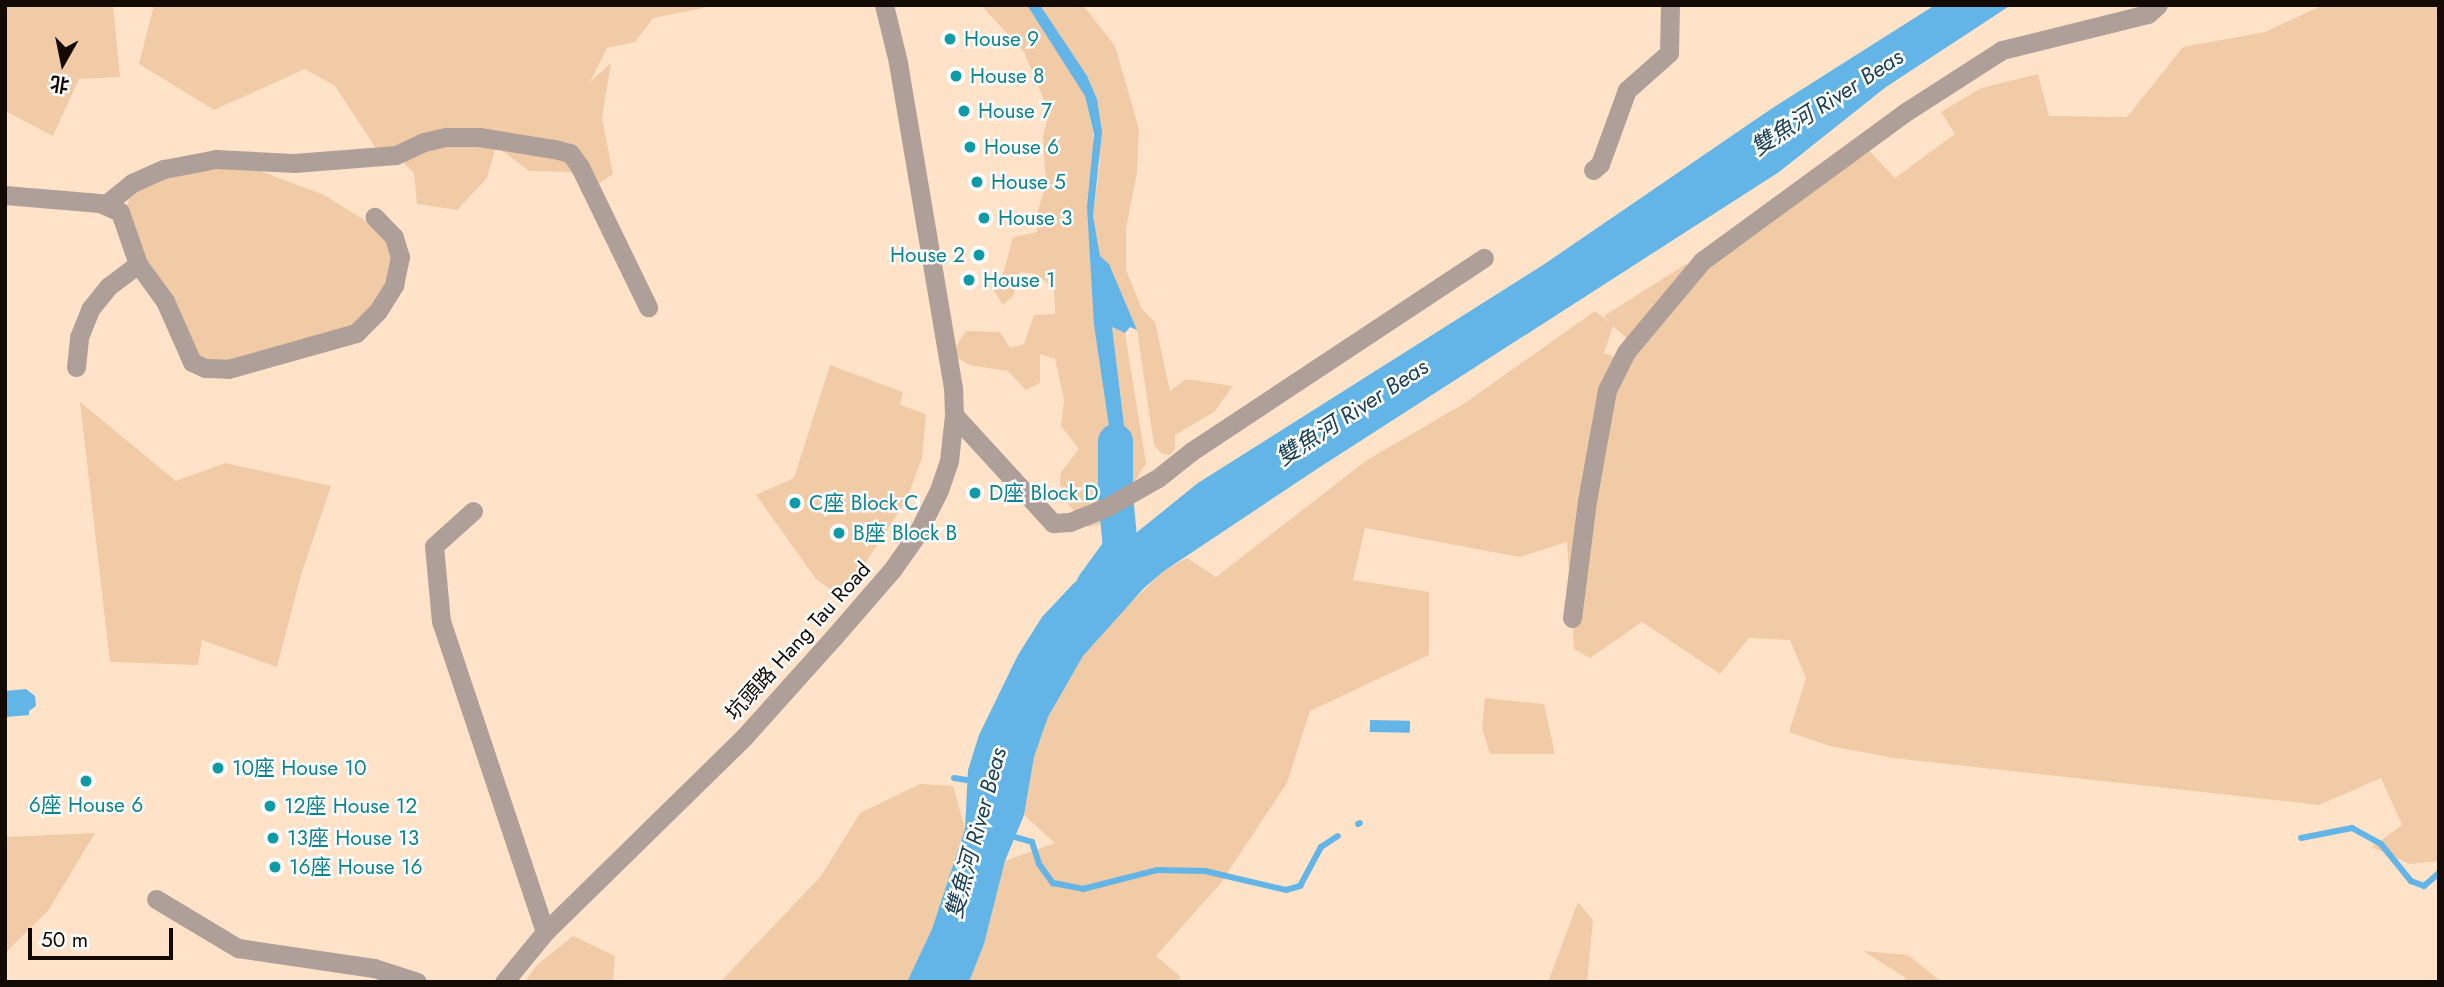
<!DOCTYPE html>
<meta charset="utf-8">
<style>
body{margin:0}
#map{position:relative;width:2444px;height:987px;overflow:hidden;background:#ffe3c9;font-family:Jost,"Noto Sans SC",sans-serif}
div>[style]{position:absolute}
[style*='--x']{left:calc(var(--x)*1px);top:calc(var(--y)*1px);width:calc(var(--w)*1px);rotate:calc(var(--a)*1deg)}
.green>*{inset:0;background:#f1caa6}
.water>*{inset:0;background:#63b5e7;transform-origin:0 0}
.stream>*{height:6px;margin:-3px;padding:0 3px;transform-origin:3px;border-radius:3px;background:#63b5e7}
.river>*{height:35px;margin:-17.5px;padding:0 17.5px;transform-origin:17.5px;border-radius:17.5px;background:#63b5e7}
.street>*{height:19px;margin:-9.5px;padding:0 9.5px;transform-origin:9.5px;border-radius:9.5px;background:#af9f99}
.dots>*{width:19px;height:19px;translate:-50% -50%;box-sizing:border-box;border:4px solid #fff;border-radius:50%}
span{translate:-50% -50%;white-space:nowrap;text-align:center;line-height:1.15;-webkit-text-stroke:5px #fff;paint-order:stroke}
.culture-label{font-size:21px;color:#0d838f}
.left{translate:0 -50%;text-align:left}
.right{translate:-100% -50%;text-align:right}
.street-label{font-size:21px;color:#130a03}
.water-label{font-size:23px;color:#1b3f54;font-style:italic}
.frame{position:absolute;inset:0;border:7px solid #130a03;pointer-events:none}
.north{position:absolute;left:28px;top:28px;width:70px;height:70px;-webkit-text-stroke:5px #fff;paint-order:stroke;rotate:189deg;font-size:19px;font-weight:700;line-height:28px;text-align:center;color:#130a03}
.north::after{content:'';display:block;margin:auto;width:24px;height:32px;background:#130a03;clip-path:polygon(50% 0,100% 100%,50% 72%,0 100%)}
.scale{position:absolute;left:28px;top:928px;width:145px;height:32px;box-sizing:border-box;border:4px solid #130a03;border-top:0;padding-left:9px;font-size:21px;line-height:24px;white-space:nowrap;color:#130a03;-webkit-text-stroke:5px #fff;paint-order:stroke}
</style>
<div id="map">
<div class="green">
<div style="clip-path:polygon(5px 5px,113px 5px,120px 77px,79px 79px,53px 136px,5px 111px)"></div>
<div style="clip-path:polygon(154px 5px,718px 5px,653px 18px,635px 42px,607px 48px,590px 82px,611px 63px,602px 118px,613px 174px,591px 189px,570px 172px,529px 171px,496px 146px,487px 178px,457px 210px,417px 204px,414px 173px,396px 155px,375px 147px,335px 86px,305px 69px,214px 110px,139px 64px)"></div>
<div style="clip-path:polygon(981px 5px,1027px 5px,1073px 72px,1085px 96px,1093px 132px,1094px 325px,1111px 440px,1107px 507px,1101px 524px,1089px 527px,1069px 505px,1060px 484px,1061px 472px,1079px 449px,1061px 426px,1064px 400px,1055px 359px,1040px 354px,1040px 383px,1026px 390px,1008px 371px,969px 365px,951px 354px,966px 331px,1000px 332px,1010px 348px,1024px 344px,1034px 315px,1055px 314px,1054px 288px,1035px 274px,1021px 272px,1013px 296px,1003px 305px,993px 289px,1004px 271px,1013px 237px,1037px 232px,1036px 217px,1046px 184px,1043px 137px,1049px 112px,1024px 52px)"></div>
<div style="clip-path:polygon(1040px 5px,1083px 5px,1115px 46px,1139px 129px,1137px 173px,1126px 229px,1126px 270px,1142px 309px,1155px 322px,1170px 391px,1186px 379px,1233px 386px,1214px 412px,1175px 435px,1175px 449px,1170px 455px,1162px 454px,1154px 445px,1137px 330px,1109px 264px,1100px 257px,1093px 216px,1100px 163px,1097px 99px)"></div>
<div style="clip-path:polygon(2323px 5px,2439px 5px,2439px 861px,2410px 864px,2372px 847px,2402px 825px,2381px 778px,2319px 805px,1893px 758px,1830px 746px,1789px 732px,1806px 678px,1790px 640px,1749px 638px,1720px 674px,1642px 622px,1590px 658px,1574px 649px,1567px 542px,1519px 557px,1365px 528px,1353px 580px,1429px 592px,1429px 655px,1310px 711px,1287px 783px,1220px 884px,1156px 956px,1181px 977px,1178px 982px,969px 982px,984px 944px,1005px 861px,1055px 843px,1024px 815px,1034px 757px,1048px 717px,1083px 656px,1116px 617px,1164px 571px,1187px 558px,1216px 577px,1367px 460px,1465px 403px,1595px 311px,1609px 322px,1604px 316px,1686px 264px,1691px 269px,1630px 341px,1613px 326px,1604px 353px,1628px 362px,1706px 263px,1862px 143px,1895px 178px,1955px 134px,1941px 112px,1981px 88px,2038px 74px,2049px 116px,2127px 117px,2183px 47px,2265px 32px)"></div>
<div style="clip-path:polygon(249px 167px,324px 195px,369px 223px,386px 242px,391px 257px,386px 282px,372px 305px,351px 326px,227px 360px,207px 360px,198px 355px,146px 261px,127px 206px,130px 195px,136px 190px,167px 177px,217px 168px)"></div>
<div style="clip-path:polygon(1112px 327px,1125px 333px,1146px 463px,1136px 480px,1125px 485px,1126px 441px)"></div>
<div style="clip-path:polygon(830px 365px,903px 392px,900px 405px,926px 414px,922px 458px,906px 501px,864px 565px,838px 595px,816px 579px,756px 495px,794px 478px)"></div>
<div style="clip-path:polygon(80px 402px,176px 481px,225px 463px,331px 486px,301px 575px,277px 667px,202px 640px,198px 665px,110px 662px)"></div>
<div style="clip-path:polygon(1485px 698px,1544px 704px,1555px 754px,1490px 754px,1482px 728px)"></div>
<div style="clip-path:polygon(920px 784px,953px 786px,965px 829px,932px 929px,907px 982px,720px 982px,821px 876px,860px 813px)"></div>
<div style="clip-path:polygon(95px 833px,48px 911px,5px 953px,5px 837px)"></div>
<div style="clip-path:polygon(1578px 902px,1593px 920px,1587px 982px,1548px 982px)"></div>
<div style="clip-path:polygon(573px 936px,615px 956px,613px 982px,525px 982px,537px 965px)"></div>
<div style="clip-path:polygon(1863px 951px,1908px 955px,1942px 982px,1903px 982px,1906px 978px)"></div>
</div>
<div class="water">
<div style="clip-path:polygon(1027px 5px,1040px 5px,1087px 76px,1097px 99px,1102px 132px,1093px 216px,1100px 256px,1109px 264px,1137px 330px,1130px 327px,1125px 333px,1112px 327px,1126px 441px,1125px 485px,1107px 490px,1111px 469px,1111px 440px,1094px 325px,1087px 207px,1094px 134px,1085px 96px)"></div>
<div style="clip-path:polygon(1935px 5px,2011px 5px,1886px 87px,1779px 172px,1320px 467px,1164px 571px,1144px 588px,1083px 656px,1048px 717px,1034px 757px,1024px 815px,1005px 861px,984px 944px,969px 982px,907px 982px,932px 929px,965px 829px,968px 770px,979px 735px,1018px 655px,1042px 617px,1074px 583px,1198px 483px,1543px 265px,1771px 109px)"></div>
<div style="clip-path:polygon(26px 689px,35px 696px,36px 706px,29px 711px,29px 715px,5px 717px,5px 691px)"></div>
<div style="left:1370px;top:720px;width:40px;height:12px;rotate:1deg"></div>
</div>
<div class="stream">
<div style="--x:954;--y:778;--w:18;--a:9"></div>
<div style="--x:1358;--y:824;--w:2;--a:-27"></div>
<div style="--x:1008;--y:835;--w:25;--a:16"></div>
<div style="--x:1032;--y:842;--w:23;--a:72"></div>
<div style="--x:1039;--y:864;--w:24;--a:54"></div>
<div style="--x:1053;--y:883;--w:31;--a:11"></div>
<div style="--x:1083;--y:889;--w:76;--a:-14.4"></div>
<div style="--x:1157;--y:870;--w:48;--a:1.2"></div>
<div style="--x:1205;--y:871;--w:83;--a:13.2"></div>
<div style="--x:1286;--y:890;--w:15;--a:-16"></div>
<div style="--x:1300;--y:886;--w:44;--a:-61.7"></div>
<div style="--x:1321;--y:847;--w:20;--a:-33"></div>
<div style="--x:2301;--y:838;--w:52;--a:-11.1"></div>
<div style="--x:2352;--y:828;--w:33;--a:29"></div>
<div style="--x:2381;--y:844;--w:48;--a:51"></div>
<div style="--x:2411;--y:881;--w:14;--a:21"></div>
<div style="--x:2424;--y:886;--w:20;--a:-41"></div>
</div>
<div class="river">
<div style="--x:1093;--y:585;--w:46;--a:-53.9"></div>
<div style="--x:1120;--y:548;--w:53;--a:-95.4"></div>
<div style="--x:1115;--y:495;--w:54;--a:-90"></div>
</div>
<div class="street">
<div style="--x:1593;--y:170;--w:9;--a:-41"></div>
<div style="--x:1600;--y:164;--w:79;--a:-70"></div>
<div style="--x:1627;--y:90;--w:56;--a:-41.4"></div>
<div style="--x:1669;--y:53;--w:48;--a:-88.8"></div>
<div style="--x:5;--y:195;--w:95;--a:4.8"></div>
<div style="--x:100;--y:203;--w:22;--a:24"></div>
<div style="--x:120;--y:212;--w:55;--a:70.9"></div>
<div style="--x:138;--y:264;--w:46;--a:53.9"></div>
<div style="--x:165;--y:301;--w:67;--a:66.1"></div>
<div style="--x:192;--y:362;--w:14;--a:25"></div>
<div style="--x:205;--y:368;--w:23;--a:2"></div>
<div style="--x:228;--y:369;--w:133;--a:-15.7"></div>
<div style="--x:356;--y:333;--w:31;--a:-45"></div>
<div style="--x:378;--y:311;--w:31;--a:-58"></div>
<div style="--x:394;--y:285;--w:29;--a:-78"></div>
<div style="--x:400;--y:257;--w:21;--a:-107"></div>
<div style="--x:394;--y:237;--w:28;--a:-134"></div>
<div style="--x:105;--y:205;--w:35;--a:-39"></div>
<div style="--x:132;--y:183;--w:35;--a:-24"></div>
<div style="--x:164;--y:169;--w:53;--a:-10.9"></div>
<div style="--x:216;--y:159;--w:78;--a:2.9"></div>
<div style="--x:294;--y:163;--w:102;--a:-4.5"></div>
<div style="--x:396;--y:155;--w:31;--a:-25"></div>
<div style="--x:424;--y:142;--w:23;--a:-13"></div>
<div style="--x:446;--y:137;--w:33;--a:0"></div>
<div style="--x:479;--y:137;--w:76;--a:9.1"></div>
<div style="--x:554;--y:149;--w:16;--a:14"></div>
<div style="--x:570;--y:153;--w:17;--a:54"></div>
<div style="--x:580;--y:167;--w:156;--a:64.1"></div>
<div style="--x:76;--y:367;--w:30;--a:-84"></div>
<div style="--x:79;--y:337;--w:31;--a:-68"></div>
<div style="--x:91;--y:308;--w:28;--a:-51"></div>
<div style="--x:109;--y:286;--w:36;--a:-37"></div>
<div style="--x:954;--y:415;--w:147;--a:47.5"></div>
<div style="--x:1053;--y:523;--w:17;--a:-3"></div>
<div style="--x:1070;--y:522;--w:40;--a:-22"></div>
<div style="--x:1107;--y:507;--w:59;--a:-29.6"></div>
<div style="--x:1158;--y:478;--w:43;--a:-38.5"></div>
<div style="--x:1192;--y:451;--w:350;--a:-33.5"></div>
<div style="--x:473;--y:511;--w:52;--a:138.1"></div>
<div style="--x:434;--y:546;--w:75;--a:84.7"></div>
<div style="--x:441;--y:621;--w:328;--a:71.5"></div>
<div style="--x:1572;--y:618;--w:118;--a:-82.7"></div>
<div style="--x:1587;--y:501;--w:113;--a:-79.8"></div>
<div style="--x:1607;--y:390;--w:42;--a:-63.4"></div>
<div style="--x:1626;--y:352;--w:119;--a:-50.1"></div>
<div style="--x:1702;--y:261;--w:250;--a:-36.2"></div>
<div style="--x:1904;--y:113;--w:117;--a:-32.7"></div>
<div style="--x:2002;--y:50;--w:150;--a:-13.9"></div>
<div style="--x:2148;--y:14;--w:13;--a:-42"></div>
<div style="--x:156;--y:899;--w:96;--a:30.9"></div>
<div style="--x:238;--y:948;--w:137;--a:8.4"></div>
<div style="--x:374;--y:968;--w:45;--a:18"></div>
<div style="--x:504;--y:982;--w:65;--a:-50.6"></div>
<div style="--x:545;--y:932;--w:280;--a:-44.4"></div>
<div style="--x:745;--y:736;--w:132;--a:-48.1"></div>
<div style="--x:833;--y:638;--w:90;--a:-49.1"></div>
<div style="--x:892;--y:570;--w:42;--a:-54.8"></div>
<div style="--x:916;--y:536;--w:51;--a:-63.4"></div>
<div style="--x:939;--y:490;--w:31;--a:-71"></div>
<div style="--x:949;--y:461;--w:46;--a:-83.8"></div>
<div style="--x:954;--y:415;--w:27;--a:-92"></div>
<div style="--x:953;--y:388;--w:331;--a:-99.6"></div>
<div style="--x:898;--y:62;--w:59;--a:-103.8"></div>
</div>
<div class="dots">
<div style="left:950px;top:39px;background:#0f9aa8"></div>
<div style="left:956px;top:76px;background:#0f9aa8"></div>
<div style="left:964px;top:111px;background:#0f9aa8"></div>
<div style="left:970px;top:147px;background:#0f9aa8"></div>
<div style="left:977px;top:182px;background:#0f9aa8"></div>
<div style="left:984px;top:218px;background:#0f9aa8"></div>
<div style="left:979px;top:255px;background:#0f9aa8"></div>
<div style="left:969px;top:280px;background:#0f9aa8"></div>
<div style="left:975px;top:493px;background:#0f9aa8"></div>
<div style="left:795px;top:503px;background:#0f9aa8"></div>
<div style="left:839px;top:533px;background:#0f9aa8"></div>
<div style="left:218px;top:768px;background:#0f9aa8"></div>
<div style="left:86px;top:781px;background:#0f9aa8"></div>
<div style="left:270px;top:806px;background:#0f9aa8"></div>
<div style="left:273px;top:838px;background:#0f9aa8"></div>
<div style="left:275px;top:867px;background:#0f9aa8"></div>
</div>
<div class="culture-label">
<span class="left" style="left:964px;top:39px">House 9</span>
<span class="left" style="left:970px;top:76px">House 8</span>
<span class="left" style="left:978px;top:111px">House 7</span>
<span class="left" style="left:984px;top:147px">House 6</span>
<span class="left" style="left:991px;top:182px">House 5</span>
<span class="left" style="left:998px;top:218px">House 3</span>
<span class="right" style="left:965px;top:255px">House 2</span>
<span class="left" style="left:983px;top:280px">House 1</span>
<span class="left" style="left:989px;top:493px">D座 Block D</span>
<span class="left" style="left:809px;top:503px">C座 Block C</span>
<span class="left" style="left:853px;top:533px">B座 Block B</span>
<span class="left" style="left:232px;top:768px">10座 House 10</span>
<span style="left:86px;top:805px">6座 House 6</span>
<span class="left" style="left:284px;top:806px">12座 House 12</span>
<span class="left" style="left:287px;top:838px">13座 House 13</span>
<span class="left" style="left:289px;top:867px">16座 House 16</span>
</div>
<div class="street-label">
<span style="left:798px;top:641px;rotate:-48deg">坑頭路 Hang Tau Road</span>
</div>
<div class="water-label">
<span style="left:1827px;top:102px;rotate:-33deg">雙魚河 River Beas</span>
<span style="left:1352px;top:412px;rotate:-33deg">雙魚河 River Beas</span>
<span style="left:976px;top:833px;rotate:-75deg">雙魚河 River Beas</span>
</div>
<div class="frame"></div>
<div class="north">北</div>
<div class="scale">50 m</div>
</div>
